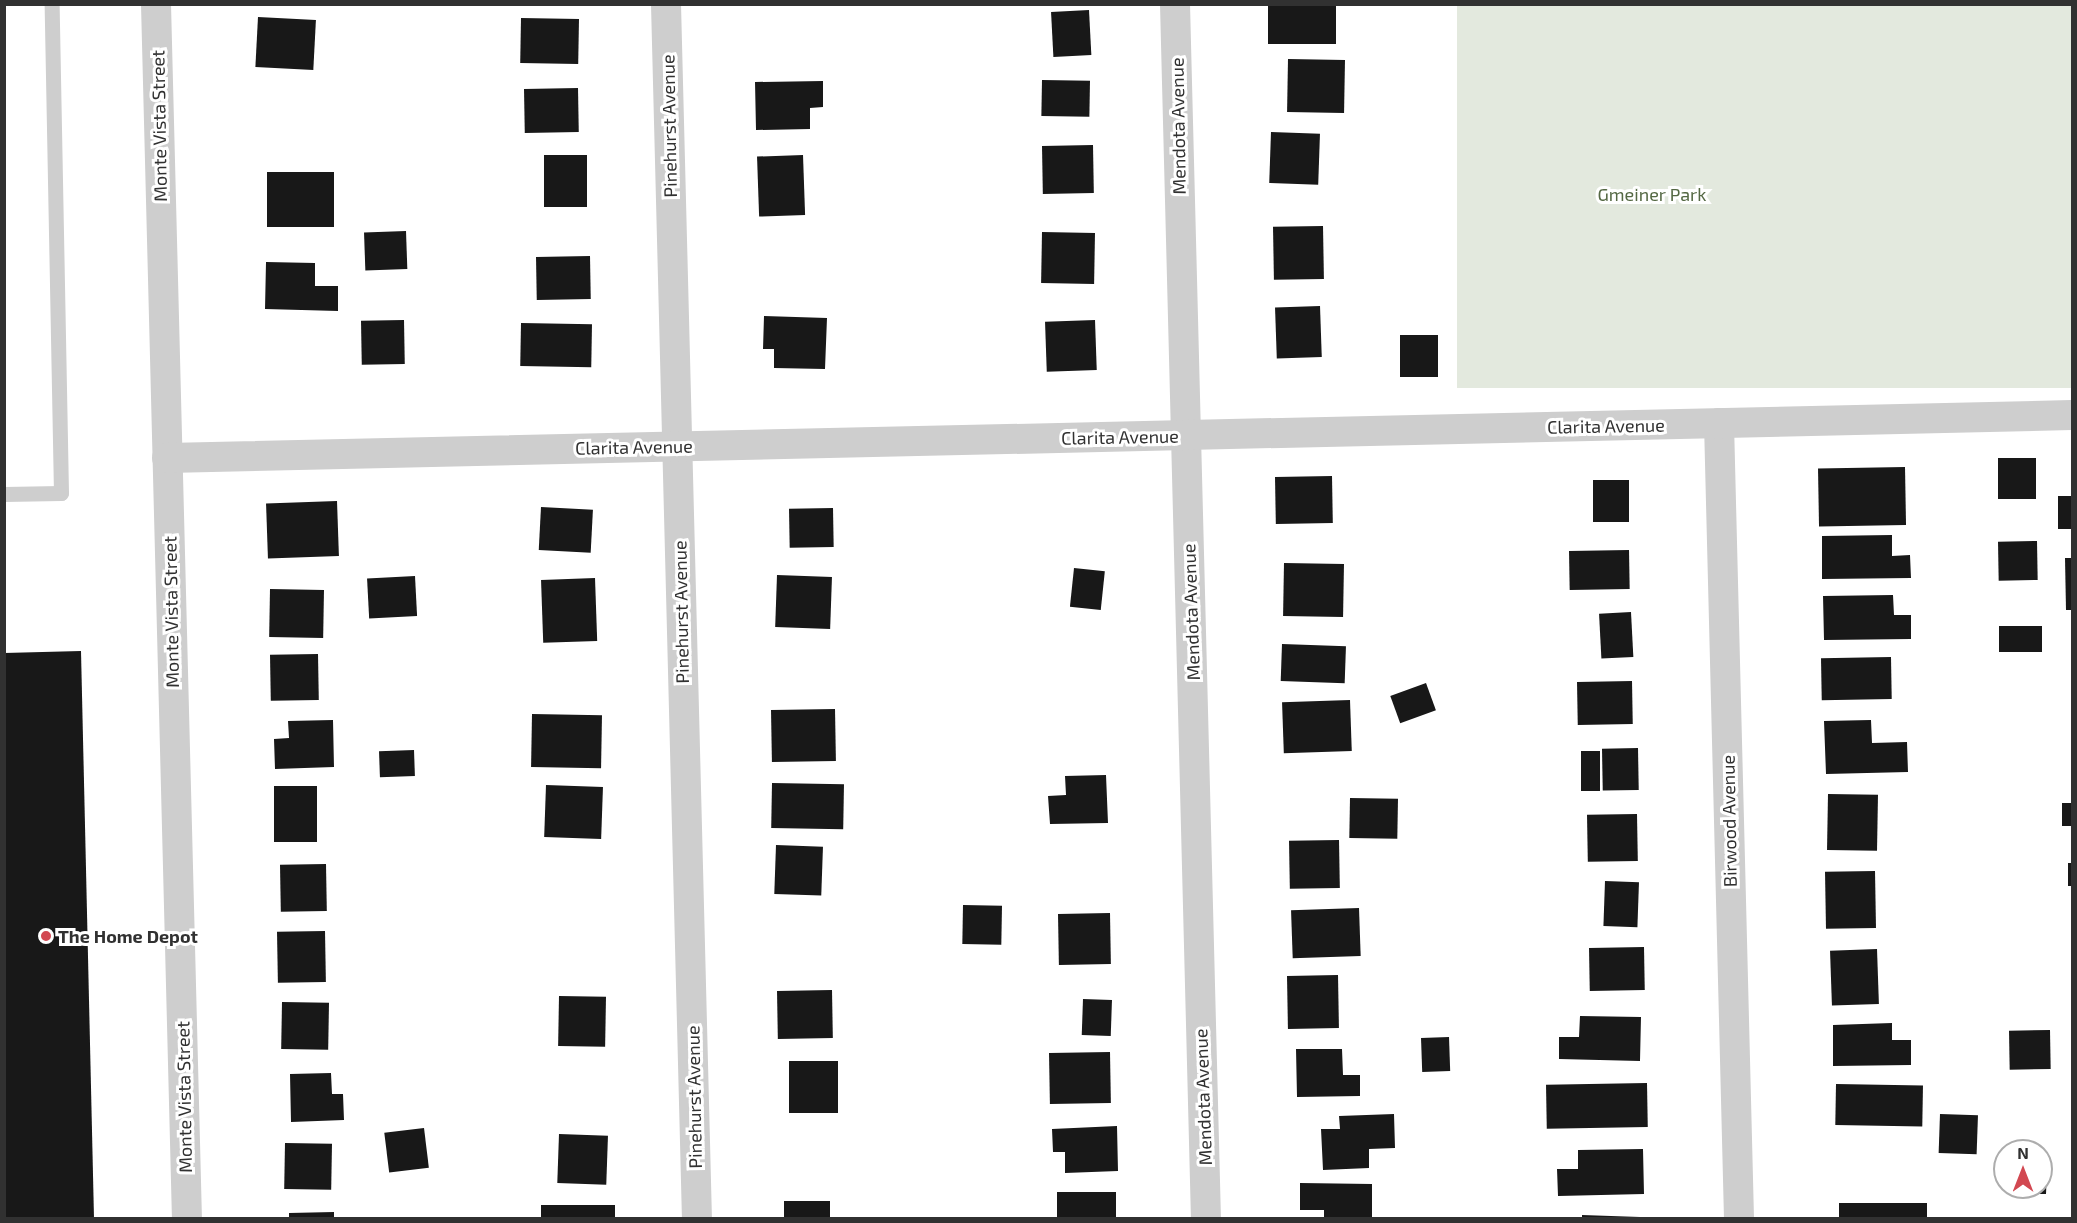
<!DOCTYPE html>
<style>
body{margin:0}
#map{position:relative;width:2077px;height:1223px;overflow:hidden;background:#fff;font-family:"Exo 2",sans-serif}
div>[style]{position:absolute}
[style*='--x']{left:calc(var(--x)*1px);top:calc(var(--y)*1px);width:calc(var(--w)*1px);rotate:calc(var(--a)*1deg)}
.green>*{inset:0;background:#e3e9de;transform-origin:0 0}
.building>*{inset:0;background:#181818;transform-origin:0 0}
.service>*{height:15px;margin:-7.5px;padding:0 7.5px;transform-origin:7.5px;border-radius:7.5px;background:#cecece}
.minor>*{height:30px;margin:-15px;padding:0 15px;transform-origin:15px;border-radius:15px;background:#cecece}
.dots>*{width:16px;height:16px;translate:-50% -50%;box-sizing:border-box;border:3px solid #fff;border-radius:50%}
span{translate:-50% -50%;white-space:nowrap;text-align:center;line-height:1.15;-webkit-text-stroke:6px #fff;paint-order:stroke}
.street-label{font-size:18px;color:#313131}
.park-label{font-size:18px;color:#546843}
.poi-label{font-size:18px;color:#313131;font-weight:700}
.left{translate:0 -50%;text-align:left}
.frame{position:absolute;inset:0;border:6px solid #313131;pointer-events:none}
.north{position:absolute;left:1993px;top:1139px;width:60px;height:60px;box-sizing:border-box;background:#fff;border:2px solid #adadad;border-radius:50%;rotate:0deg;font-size:16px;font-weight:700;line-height:24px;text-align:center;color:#313131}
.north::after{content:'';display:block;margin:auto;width:21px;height:27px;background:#d24851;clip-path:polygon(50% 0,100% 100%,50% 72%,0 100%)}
</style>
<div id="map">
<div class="green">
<div style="left:1457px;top:5px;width:615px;height:383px"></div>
</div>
<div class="building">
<div style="left:1268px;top:4px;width:68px;height:40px"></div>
<div style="left:1089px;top:10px;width:45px;height:38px;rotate:87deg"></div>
<div style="left:258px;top:17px;width:58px;height:50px;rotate:3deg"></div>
<div style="left:521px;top:18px;width:58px;height:45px;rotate:1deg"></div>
<div style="left:1288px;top:59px;width:57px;height:53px;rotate:1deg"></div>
<div style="left:1042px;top:80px;width:48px;height:36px;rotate:1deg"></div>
<div style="clip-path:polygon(823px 81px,823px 107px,810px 108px,810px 129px,756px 130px,755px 82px)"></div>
<div style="left:578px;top:88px;width:44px;height:54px;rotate:89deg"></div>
<div style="left:1271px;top:132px;width:49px;height:51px;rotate:2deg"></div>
<div style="left:1093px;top:145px;width:48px;height:51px;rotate:89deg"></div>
<div style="left:587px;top:155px;width:52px;height:43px;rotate:90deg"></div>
<div style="left:803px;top:155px;width:60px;height:46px;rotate:88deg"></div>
<div style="left:334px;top:172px;width:55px;height:67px;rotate:90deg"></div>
<div style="left:1323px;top:226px;width:53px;height:50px;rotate:89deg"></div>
<div style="left:406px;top:231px;width:38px;height:42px;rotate:88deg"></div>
<div style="left:1042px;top:232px;width:53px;height:51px;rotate:1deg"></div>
<div style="left:590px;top:256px;width:43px;height:54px;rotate:89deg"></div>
<div style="clip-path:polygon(266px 262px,315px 263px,315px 286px,338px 286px,338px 311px,265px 309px)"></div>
<div style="left:1320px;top:306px;width:51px;height:45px;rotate:88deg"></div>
<div style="clip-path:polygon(764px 316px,827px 318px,825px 369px,774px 368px,774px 349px,763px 349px)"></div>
<div style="left:404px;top:320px;width:44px;height:43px;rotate:89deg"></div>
<div style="left:1095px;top:320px;width:50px;height:50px;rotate:88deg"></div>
<div style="left:521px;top:323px;width:71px;height:43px;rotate:1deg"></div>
<div style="left:1400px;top:335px;width:38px;height:42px"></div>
<div style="left:1998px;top:458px;width:38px;height:41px"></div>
<div style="left:1905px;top:467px;width:58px;height:87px;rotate:89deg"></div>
<div style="left:1332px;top:476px;width:47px;height:57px;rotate:89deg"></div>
<div style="left:1593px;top:480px;width:36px;height:42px"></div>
<div style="left:2072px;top:496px;width:33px;height:14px;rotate:90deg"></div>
<div style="left:337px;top:501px;width:55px;height:71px;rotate:88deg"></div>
<div style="left:541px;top:507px;width:52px;height:43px;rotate:3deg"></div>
<div style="left:833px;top:508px;width:39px;height:44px;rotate:89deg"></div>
<div style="clip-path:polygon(1892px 535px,1892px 556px,1910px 555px,1911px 578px,1822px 579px,1822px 536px)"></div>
<div style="left:2037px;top:541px;width:39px;height:39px;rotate:89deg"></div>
<div style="left:1629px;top:550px;width:39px;height:60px;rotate:89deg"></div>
<div style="clip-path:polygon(2065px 558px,2072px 558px,2072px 610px,2066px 610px)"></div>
<div style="left:1284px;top:563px;width:60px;height:53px;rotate:1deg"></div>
<div style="left:1074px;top:568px;width:31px;height:39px;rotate:6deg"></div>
<div style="left:777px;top:575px;width:55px;height:52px;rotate:2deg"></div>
<div style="left:415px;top:576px;width:40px;height:48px;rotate:87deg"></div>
<div style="left:595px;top:578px;width:63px;height:54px;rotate:88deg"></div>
<div style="left:270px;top:589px;width:54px;height:48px;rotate:1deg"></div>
<div style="clip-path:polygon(1893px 595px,1894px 615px,1911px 615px,1911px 639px,1824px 640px,1823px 596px)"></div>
<div style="left:1631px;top:612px;width:45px;height:32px;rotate:87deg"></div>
<div style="left:2042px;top:626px;width:26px;height:43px;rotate:90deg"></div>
<div style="left:1282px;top:644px;width:64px;height:37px;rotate:2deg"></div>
<div style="clip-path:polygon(81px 651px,94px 1218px,4px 1218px,4px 653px)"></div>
<div style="left:318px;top:654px;width:46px;height:48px;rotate:89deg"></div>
<div style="left:1891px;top:657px;width:42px;height:70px;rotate:89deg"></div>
<div style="left:1632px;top:681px;width:43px;height:55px;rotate:89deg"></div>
<div style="left:1426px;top:683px;width:29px;height:38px;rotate:70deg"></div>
<div style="left:1350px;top:700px;width:51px;height:68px;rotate:88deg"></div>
<div style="left:835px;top:709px;width:52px;height:64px;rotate:89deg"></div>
<div style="left:532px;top:714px;width:70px;height:53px;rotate:1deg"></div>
<div style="clip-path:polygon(333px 720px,334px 767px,275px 769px,274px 739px,289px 738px,288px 721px)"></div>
<div style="clip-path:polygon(1871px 720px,1872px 743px,1907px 742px,1908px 772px,1826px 774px,1824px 721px)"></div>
<div style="left:1638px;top:748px;width:42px;height:36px;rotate:89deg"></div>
<div style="left:414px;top:750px;width:26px;height:35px;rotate:88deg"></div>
<div style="left:1581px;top:751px;width:19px;height:40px"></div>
<div style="clip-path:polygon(1106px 775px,1108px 823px,1050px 824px,1048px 796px,1066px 795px,1065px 776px)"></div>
<div style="left:772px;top:783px;width:72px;height:45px;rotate:1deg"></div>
<div style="left:546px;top:785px;width:57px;height:52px;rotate:2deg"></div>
<div style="left:274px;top:786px;width:43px;height:56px"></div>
<div style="left:1828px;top:794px;width:50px;height:56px;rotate:1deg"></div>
<div style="left:1350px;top:798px;width:48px;height:40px;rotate:1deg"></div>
<div style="left:2072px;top:803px;width:23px;height:10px;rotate:90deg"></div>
<div style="left:1637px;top:814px;width:47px;height:50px;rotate:89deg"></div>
<div style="left:1339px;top:840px;width:48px;height:50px;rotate:89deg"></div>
<div style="left:776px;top:845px;width:47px;height:49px;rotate:2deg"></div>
<div style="left:2072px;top:863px;width:23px;height:4px;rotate:90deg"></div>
<div style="left:326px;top:864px;width:47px;height:46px;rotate:89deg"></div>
<div style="left:1875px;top:871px;width:57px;height:50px;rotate:89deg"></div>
<div style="left:1605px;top:881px;width:34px;height:45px;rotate:2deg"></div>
<div style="left:963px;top:905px;width:39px;height:39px;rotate:1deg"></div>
<div style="left:1359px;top:908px;width:48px;height:68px;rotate:88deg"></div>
<div style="left:1110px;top:913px;width:51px;height:52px;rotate:89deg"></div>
<div style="left:325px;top:931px;width:51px;height:48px;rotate:89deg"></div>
<div style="left:1644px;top:947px;width:43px;height:55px;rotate:89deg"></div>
<div style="left:1877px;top:949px;width:55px;height:47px;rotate:88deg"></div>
<div style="left:1338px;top:975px;width:53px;height:51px;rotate:89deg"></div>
<div style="left:832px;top:990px;width:48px;height:55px;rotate:89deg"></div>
<div style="left:559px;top:996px;width:47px;height:50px;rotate:1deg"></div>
<div style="left:1083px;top:999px;width:29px;height:36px;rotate:2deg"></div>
<div style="left:282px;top:1002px;width:47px;height:47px;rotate:1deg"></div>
<div style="clip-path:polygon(1580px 1016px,1641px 1017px,1640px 1061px,1559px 1059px,1559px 1037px,1579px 1037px)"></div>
<div style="clip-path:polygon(1892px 1023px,1892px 1040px,1911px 1040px,1911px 1065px,1833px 1066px,1833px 1025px)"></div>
<div style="left:2050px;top:1030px;width:39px;height:41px;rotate:89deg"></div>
<div style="left:1449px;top:1037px;width:34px;height:28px;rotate:88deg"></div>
<div style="clip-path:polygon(1296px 1049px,1342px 1049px,1343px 1075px,1360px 1075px,1360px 1096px,1297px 1097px)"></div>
<div style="left:1110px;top:1052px;width:51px;height:61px;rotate:89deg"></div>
<div style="left:838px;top:1061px;width:52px;height:49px;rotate:90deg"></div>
<div style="clip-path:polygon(331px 1073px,332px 1094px,343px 1094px,344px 1120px,291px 1122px,290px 1074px)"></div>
<div style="left:1647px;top:1083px;width:44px;height:101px;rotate:89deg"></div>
<div style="left:1836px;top:1084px;width:87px;height:41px;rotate:1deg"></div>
<div style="clip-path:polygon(1394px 1114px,1395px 1148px,1369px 1149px,1369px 1168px,1323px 1170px,1321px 1129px,1340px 1129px,1339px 1116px)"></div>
<div style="left:1940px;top:1114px;width:38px;height:39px;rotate:2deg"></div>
<div style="clip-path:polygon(1117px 1126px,1118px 1171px,1065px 1173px,1065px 1152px,1053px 1152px,1052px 1129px)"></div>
<div style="left:424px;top:1128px;width:40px;height:40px;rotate:83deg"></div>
<div style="left:559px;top:1134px;width:49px;height:49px;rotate:2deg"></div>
<div style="left:285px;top:1143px;width:47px;height:46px;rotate:1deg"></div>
<div style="clip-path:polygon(1643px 1149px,1644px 1194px,1558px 1196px,1557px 1169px,1578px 1169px,1578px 1150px)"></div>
<div style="clip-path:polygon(2041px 1170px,2047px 1170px,2046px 1194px,2013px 1194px,2013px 1187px,2041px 1187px)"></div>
<div style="clip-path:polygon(1300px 1183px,1372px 1184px,1372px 1218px,1324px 1218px,1324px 1210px,1300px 1210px)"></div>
<div style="left:1116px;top:1192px;width:26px;height:59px;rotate:90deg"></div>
<div style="left:784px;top:1201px;width:46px;height:17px"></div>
<div style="left:1927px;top:1203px;width:15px;height:88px;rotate:90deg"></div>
<div style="left:541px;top:1205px;width:74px;height:13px"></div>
<div style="clip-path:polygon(334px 1212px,334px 1218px,289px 1218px,289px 1213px)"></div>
<div style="clip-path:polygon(1582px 1215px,1640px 1217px,1640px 1218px,1582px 1218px)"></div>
</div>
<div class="service">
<div style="--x:4;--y:494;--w:57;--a:-1"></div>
<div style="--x:61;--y:493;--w:489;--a:-91.1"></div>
</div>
<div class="minor">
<div style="--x:156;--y:4;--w:1214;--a:88.54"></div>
<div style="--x:666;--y:4;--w:1214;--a:88.54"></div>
<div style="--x:1175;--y:4;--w:1214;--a:88.54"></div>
<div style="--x:1719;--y:423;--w:795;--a:88.56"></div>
<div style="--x:167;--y:458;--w:1905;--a:-1.29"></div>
</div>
<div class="dots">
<div style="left:46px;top:936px;background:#d24851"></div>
</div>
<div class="street-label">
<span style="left:159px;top:126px;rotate:-91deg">Monte Vista Street</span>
<span style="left:669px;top:126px;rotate:-91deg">Pinehurst Avenue</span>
<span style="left:1178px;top:126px;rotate:-91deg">Mendota Avenue</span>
<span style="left:1606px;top:426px;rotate:-1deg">Clarita Avenue</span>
<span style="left:1120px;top:437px;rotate:-1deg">Clarita Avenue</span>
<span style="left:634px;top:447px;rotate:-1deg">Clarita Avenue</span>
<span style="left:171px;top:612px;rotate:-91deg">Monte Vista Street</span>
<span style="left:681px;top:612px;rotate:-91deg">Pinehurst Avenue</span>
<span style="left:1191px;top:612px;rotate:-92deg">Mendota Avenue</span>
<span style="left:1729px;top:821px;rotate:-91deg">Birwood Avenue</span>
<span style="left:184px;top:1097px;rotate:-91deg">Monte Vista Street</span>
<span style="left:694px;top:1097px;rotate:-91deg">Pinehurst Avenue</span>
<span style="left:1203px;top:1097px;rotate:-92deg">Mendota Avenue</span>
</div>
<div class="park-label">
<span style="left:1652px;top:194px">Gmeiner Park</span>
</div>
<div class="poi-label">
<span class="left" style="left:58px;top:936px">The Home Depot</span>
</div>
<div class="frame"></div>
<div class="north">N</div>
</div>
